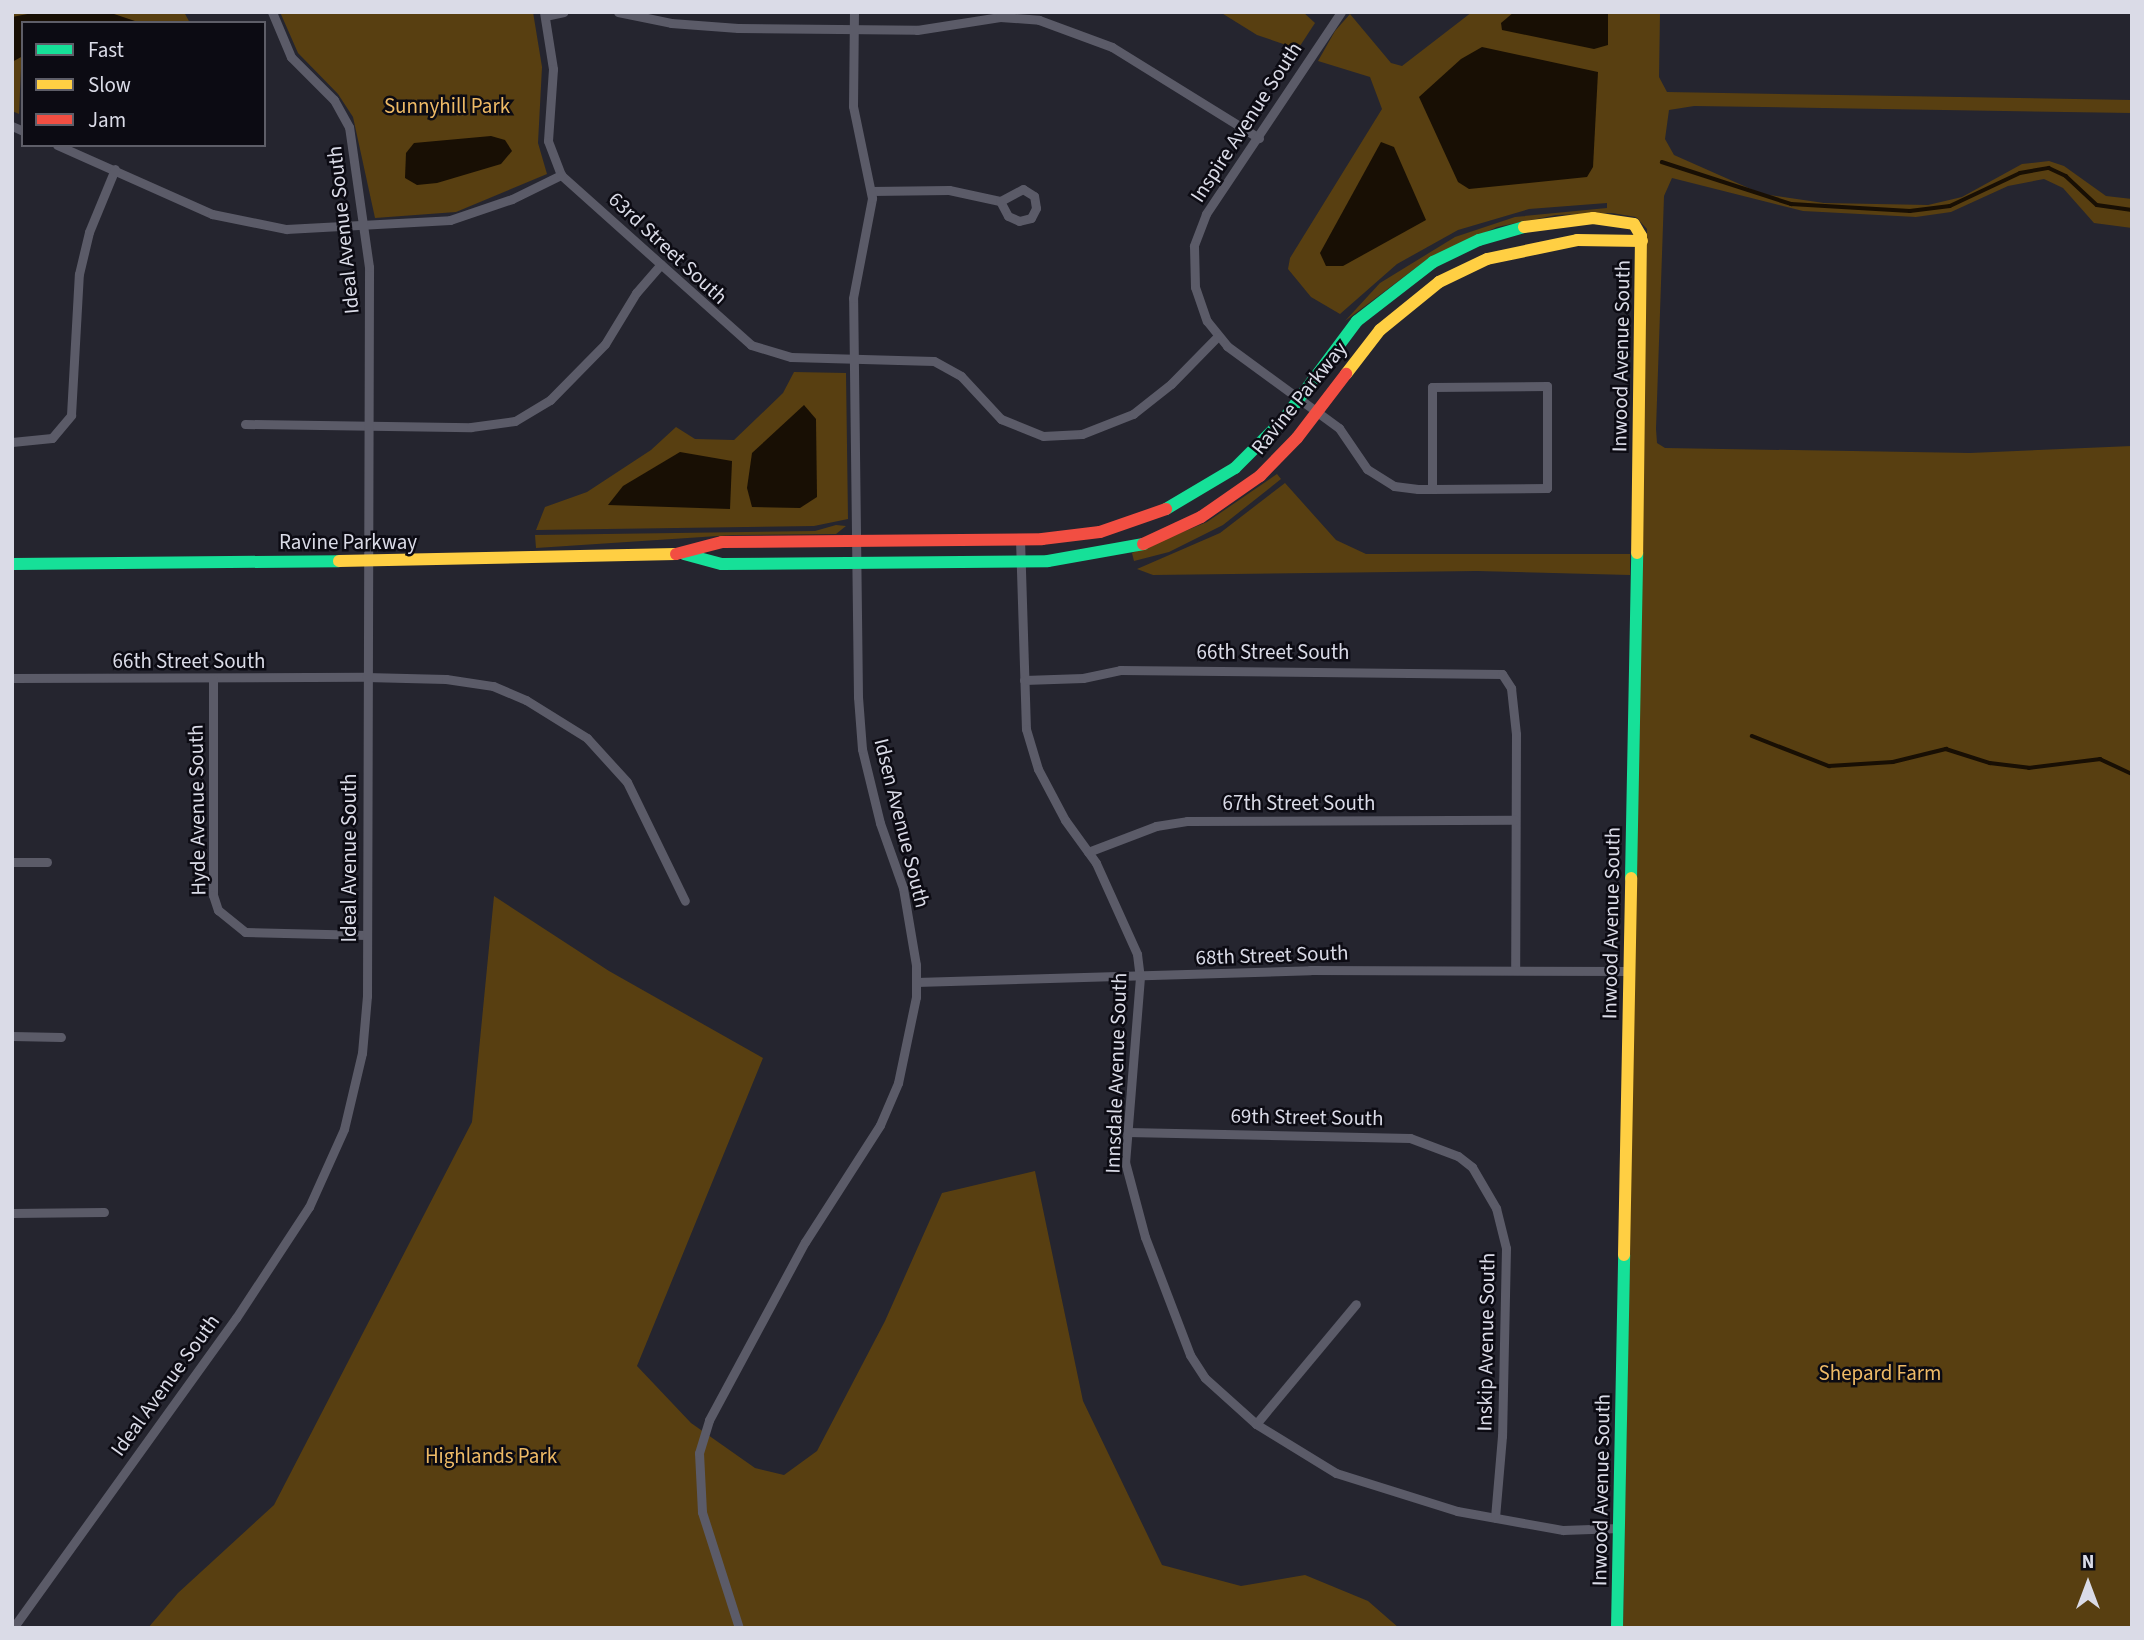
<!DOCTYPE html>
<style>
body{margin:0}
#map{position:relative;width:2144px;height:1640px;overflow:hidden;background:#25252f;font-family:"Source Sans 3",sans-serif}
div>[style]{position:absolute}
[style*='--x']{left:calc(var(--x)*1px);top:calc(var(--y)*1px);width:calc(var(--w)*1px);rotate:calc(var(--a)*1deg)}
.green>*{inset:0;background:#583f11}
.water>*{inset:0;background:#180f04}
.stream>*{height:3.5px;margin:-1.75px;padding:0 1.75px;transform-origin:1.75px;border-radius:1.75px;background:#180f04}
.street>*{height:9px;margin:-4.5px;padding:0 4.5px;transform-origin:4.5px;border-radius:4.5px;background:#5b5b68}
.fast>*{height:12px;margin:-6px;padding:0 6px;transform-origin:6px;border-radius:6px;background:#16e098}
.slow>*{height:12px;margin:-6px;padding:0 6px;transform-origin:6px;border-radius:6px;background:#ffcf43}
.jam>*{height:12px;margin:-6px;padding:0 6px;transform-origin:6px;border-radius:6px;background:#f24e42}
span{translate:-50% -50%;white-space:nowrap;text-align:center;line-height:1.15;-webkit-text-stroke:5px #0c0b13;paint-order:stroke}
.park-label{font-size:21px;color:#eeba66}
.street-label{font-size:21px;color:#dadbe7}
.frame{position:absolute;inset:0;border:14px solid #dadbe7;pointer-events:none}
.legend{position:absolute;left:21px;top:21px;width:245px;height:126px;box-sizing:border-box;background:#0c0b13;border:2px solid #5e5e68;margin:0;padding:9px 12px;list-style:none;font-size:21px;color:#dadbe7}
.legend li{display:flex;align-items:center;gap:14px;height:35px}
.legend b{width:35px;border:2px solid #5e5e68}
.north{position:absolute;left:2053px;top:1549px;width:70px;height:70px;-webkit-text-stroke:5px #0c0b13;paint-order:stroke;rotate:0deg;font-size:19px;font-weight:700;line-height:28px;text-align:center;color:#dadbe7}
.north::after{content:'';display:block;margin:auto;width:24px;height:32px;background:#dadbe7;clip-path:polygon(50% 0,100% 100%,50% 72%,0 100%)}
</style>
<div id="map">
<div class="green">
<div style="clip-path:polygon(12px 12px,184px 12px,190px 23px,23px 23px,19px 114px,12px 111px)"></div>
<div style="clip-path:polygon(280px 12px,533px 12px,542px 67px,538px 143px,547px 174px,456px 212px,375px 218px,353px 117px,338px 94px,298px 53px)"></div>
<div style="clip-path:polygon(1220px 12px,1303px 12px,1315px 23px,1298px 49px,1257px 35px)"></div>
<div style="clip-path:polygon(1472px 12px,1660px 12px,1659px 77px,1667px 92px,2132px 100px,2132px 113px,1694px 106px,1669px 110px,1665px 139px,1674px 155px,1762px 194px,1824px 203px,1928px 205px,1962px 197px,2022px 164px,2049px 161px,2064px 166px,2106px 196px,2132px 199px,2132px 228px,2094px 223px,2063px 188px,2044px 179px,2008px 186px,1951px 212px,1916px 217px,1803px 211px,1672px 178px,1664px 196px,1656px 429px,1657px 443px,1665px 448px,1970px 453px,2132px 446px,2132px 1628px,1623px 1628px,1647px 229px,1636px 217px,1612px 213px,1556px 215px,1497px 227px,1429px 258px,1345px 321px,1380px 283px,1455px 237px,1515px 217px,1607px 208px,1607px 203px,1529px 209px,1458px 230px,1397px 264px,1340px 314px,1311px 297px,1288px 269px,1290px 258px,1382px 109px,1370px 77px,1318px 61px,1335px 31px,1350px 14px,1391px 63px,1402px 66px)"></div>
<div style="clip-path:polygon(794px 372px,846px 373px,848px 519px,814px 526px,536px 530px,545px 507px,587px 492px,651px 450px,676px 427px,695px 439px,734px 440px,783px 393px)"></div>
<div style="clip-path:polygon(1277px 474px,1281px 479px,1223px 525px,1169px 552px,1134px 561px,1132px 553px,1207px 522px)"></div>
<div style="clip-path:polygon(1285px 483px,1336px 540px,1366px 554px,1630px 554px,1630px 575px,1477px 571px,1153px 575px,1137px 569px,1220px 533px)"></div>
<div style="clip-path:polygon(836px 525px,846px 526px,836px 534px,733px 535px,536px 548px,535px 535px,815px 531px)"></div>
<div style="clip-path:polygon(494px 896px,609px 971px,763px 1058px,637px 1366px,691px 1423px,755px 1468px,784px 1475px,817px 1451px,885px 1321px,942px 1193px,1035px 1171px,1083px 1401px,1162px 1565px,1241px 1586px,1305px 1575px,1368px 1601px,1399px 1628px,148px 1628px,178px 1593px,274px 1505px,472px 1122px)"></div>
</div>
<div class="water">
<div style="clip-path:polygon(38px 12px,108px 12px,141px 23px,23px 23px,23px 56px,12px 62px,12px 17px)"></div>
<div style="clip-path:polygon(1514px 12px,1608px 12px,1608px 45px,1594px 49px,1502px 30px,1501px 23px)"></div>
<div style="clip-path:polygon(1482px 47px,1598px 72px,1593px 167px,1587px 177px,1469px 189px,1458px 182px,1419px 97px,1461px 59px)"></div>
<div style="clip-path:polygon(491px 136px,505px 140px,512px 151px,501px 164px,437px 183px,417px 185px,405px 178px,406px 153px,414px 143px)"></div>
<div style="clip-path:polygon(1381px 142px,1394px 147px,1426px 220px,1343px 266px,1326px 266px,1320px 253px)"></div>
<div style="clip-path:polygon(804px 405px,816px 419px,817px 497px,800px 508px,752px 507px,747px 488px,752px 453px)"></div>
<div style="clip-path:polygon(680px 452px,732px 461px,730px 509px,608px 505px,623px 486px)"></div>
</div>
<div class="stream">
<div style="--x:1662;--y:162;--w:136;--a:18"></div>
<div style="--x:1791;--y:204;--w:119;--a:3.4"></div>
<div style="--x:1910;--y:211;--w:40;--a:-7.1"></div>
<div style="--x:1950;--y:206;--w:77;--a:-25.2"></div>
<div style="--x:2020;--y:173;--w:29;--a:-10"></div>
<div style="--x:2049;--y:168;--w:19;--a:25"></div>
<div style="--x:2066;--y:176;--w:42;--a:43.1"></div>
<div style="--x:2097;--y:205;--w:35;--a:8"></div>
<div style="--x:1752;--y:736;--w:83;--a:21.3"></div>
<div style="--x:1829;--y:766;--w:64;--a:-3.6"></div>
<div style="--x:1893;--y:762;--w:55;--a:-13.8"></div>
<div style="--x:1946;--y:749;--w:46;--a:17.7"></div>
<div style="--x:1990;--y:763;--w:39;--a:7"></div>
<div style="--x:2029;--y:768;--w:72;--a:-7.2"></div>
<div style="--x:2100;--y:759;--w:35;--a:25"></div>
</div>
<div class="street">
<div style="--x:544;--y:12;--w:58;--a:81"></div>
<div style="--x:553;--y:69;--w:72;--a:94"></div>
<div style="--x:548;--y:141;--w:36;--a:69"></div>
<div style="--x:618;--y:12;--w:54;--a:11.7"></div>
<div style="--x:671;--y:23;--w:67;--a:4.3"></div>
<div style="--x:738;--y:28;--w:179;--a:0.6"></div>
<div style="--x:917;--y:30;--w:84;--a:-8.9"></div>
<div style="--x:1000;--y:17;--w:39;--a:4"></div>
<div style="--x:1039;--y:20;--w:78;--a:20.3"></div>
<div style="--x:1112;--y:47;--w:173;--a:31.8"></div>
<div style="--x:1341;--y:12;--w:243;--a:123.8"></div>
<div style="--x:1206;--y:214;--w:34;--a:111"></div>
<div style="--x:1194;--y:246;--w:41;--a:88.6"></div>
<div style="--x:1195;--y:287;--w:36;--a:71"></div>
<div style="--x:1207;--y:321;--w:32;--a:51"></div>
<div style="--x:1227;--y:346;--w:139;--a:36.2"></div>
<div style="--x:1339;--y:428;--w:50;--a:55.7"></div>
<div style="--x:1367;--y:469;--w:32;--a:32"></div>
<div style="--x:1394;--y:486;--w:24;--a:7"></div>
<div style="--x:1418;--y:489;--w:14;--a:0"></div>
<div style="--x:1432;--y:489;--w:115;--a:-0.5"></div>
<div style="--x:1547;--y:488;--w:102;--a:-90"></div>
<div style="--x:1547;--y:386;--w:115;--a:179.5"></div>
<div style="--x:1432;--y:387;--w:102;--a:90"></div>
<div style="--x:545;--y:16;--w:19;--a:-12"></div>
<div style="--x:12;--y:126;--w:12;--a:24"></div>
<div style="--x:57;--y:145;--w:170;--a:24"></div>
<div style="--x:212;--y:214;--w:76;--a:11.5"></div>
<div style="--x:286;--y:229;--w:164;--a:-3.1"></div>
<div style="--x:450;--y:220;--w:65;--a:-18.7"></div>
<div style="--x:512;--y:199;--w:55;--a:-26.1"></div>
<div style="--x:561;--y:175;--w:255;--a:41.8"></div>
<div style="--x:751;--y:345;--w:42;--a:16.7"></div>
<div style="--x:791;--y:357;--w:143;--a:1.6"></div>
<div style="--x:934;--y:361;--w:31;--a:29"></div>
<div style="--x:961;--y:376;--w:59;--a:47.1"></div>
<div style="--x:1001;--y:419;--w:45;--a:22"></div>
<div style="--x:1043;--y:436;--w:39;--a:-3"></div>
<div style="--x:1082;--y:434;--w:55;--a:-21.4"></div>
<div style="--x:1133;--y:414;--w:48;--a:-38.3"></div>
<div style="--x:1171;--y:384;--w:67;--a:-45.6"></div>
<div style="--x:871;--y:191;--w:78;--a:-0.7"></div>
<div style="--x:949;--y:190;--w:52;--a:12.2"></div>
<div style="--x:1000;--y:201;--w:17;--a:62"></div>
<div style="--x:1008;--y:216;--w:12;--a:24"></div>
<div style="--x:1019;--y:221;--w:12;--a:-14"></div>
<div style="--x:1031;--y:218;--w:11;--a:-63"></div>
<div style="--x:1036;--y:208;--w:12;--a:-99"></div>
<div style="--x:1034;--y:196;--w:13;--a:-148"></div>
<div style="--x:1023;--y:189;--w:26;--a:152"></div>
<div style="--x:245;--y:424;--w:226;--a:0.8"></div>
<div style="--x:471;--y:427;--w:44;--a:-7.8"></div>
<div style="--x:515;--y:421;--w:41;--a:-31"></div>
<div style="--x:550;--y:400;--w:78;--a:-45.5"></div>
<div style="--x:605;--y:344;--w:60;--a:-58.7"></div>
<div style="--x:636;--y:293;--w:38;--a:-49"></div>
<div style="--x:12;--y:442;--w:40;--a:-5.7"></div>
<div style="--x:52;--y:438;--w:30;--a:-50"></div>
<div style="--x:71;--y:415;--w:141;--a:-86.8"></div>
<div style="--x:79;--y:274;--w:43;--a:-76.6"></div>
<div style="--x:89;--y:232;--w:68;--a:-67.6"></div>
<div style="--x:1020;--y:539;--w:190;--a:88.2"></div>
<div style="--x:1026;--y:729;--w:42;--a:73.3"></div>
<div style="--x:1038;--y:769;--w:58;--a:62.1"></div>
<div style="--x:1065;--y:820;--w:53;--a:54.2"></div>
<div style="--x:1096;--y:863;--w:100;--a:65.7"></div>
<div style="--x:1137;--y:954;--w:23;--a:83"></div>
<div style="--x:1140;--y:977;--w:186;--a:94.6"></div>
<div style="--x:1125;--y:1162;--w:78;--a:75.1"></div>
<div style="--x:1145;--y:1237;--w:126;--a:69.1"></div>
<div style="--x:1190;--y:1355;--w:27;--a:57"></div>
<div style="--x:1205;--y:1378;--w:69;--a:42"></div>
<div style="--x:1256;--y:1424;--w:94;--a:31.5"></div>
<div style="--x:1336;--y:1473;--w:127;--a:17.4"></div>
<div style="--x:1457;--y:1511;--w:108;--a:10.2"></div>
<div style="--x:1563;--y:1530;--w:56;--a:-2"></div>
<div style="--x:12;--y:678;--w:354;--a:-0.2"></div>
<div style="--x:366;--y:677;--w:80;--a:1.4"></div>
<div style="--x:446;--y:679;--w:48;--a:8.5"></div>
<div style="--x:493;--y:686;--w:36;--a:23"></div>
<div style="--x:526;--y:700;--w:72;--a:31.9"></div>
<div style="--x:587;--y:738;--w:59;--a:47.7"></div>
<div style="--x:627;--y:782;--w:132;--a:64"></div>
<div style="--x:213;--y:679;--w:216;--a:90"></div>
<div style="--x:213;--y:895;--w:16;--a:72"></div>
<div style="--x:218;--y:910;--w:35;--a:39"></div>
<div style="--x:245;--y:932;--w:122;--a:1.4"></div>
<div style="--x:1024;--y:680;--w:59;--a:-1.9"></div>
<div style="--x:1083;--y:678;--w:38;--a:-12"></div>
<div style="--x:1120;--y:670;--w:382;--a:0.6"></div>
<div style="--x:1502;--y:674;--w:17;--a:57"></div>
<div style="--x:1511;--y:688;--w:46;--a:83.8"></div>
<div style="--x:1516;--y:734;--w:236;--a:90.2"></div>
<div style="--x:1088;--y:852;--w:73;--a:-20.9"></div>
<div style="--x:1156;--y:826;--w:31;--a:-9"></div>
<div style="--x:1187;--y:821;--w:328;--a:-0.2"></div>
<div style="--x:12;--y:862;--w:35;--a:0"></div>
<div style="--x:916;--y:982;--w:394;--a:-1.7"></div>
<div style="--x:1310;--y:970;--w:319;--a:0.2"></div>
<div style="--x:12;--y:1036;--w:49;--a:1.2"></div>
<div style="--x:1127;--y:1132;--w:283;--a:1.2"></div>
<div style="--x:1410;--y:1138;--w:51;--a:20.6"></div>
<div style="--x:1458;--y:1156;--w:18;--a:38"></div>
<div style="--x:1472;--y:1167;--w:48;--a:59.7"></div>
<div style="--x:1496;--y:1208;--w:41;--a:76"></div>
<div style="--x:1506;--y:1248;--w:188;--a:91.2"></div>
<div style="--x:1502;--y:1436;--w:82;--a:94.9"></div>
<div style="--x:12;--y:1213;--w:92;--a:-0.6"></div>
<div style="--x:1256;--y:1424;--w:156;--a:-50.2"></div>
<div style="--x:13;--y:1628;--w:382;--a:-54.3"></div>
<div style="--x:236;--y:1318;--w:133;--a:-56.7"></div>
<div style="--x:309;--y:1207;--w:85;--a:-65.8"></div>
<div style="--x:344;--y:1129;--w:78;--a:-76.7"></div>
<div style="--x:362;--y:1053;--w:57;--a:-85"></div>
<div style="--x:367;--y:996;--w:729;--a:-89.84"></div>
<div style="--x:369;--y:267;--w:141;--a:-98.1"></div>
<div style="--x:349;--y:127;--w:31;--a:-119"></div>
<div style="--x:334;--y:100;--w:61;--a:-135"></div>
<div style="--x:291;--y:57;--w:49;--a:-112.9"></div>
<div style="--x:739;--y:1628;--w:122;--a:-107.7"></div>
<div style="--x:702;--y:1512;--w:59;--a:-92.9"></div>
<div style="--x:699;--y:1453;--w:34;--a:-73"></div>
<div style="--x:709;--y:1420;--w:202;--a:-61.7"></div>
<div style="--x:805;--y:1242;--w:139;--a:-57.3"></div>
<div style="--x:880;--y:1125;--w:46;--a:-66.8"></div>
<div style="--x:898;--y:1083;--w:88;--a:-78.2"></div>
<div style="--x:916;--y:997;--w:32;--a:-90"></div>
<div style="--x:916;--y:965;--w:78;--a:-99.6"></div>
<div style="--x:903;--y:888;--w:69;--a:-109.5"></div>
<div style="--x:880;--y:823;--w:76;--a:-103.7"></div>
<div style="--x:862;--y:749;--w:52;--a:-94.4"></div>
<div style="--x:858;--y:697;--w:399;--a:-90.7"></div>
<div style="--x:853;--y:298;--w:102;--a:-79.2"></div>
<div style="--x:872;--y:198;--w:94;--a:-101.7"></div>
<div style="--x:853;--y:106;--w:94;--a:-89.4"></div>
</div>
<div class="fast">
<div style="--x:1166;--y:509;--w:80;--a:-30.7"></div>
<div style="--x:1235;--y:468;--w:69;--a:-45"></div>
<div style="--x:1284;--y:419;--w:122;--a:-53.3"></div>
<div style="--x:1357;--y:321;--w:96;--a:-37.8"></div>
<div style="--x:1433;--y:262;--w:51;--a:-25.6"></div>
<div style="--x:1479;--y:240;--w:47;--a:-16.1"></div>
<div style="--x:684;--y:554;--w:39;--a:15"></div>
<div style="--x:722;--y:564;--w:326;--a:-0.5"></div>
<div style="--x:1048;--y:561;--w:97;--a:-10.1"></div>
<div style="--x:12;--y:564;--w:327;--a:-0.5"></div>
<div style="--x:1631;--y:878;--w:325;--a:-88.9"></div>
<div style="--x:1617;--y:1628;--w:373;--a:-88.9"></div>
</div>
<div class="slow">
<div style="--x:1524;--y:227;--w:70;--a:-7.4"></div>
<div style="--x:1593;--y:218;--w:41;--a:8.3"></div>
<div style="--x:1634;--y:224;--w:14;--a:60"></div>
<div style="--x:1641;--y:236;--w:317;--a:90.7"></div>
<div style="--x:1346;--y:374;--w:56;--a:-52.3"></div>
<div style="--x:1380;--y:330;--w:76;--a:-39.1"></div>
<div style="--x:1439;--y:282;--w:53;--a:-25.6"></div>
<div style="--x:1487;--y:259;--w:92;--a:-11.9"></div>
<div style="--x:1577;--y:240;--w:65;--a:0.9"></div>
<div style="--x:339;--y:561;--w:337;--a:-1.2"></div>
<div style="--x:1624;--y:1255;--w:377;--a:-88.9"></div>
</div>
<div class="jam">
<div style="--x:1143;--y:544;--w:64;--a:-25"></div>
<div style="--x:1201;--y:517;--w:72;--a:-34.8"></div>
<div style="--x:1260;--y:476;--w:53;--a:-45.8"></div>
<div style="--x:1297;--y:438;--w:81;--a:-52.6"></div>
<div style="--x:676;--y:554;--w:48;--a:-14.6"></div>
<div style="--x:722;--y:542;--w:320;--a:-0.5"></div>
<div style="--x:1042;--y:539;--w:58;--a:-6.9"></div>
<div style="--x:1100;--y:532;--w:70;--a:-19.2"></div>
</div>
<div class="park-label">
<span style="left:447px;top:106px">Sunnyhill Park</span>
<span style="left:1880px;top:1373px">Shepard Farm</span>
<span style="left:491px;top:1456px">Highlands Park</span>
</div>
<div class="street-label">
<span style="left:1246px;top:122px;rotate:-57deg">Inspire Avenue South</span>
<span style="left:343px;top:230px;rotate:-96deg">Ideal Avenue South</span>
<span style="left:668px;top:248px;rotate:43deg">63rd Street South</span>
<span style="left:1621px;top:356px;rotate:-89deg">Inwood Avenue South</span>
<span style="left:1299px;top:398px;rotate:-51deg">Ravine Parkway</span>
<span style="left:348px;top:542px">Ravine Parkway</span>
<span style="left:1273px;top:652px">66th Street South</span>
<span style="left:189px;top:661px">66th Street South</span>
<span style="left:1299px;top:803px">67th Street South</span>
<span style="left:197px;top:810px;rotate:-91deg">Hyde Avenue South</span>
<span style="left:902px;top:823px;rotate:76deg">Idsen Avenue South</span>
<span style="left:349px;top:858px;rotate:-90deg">Ideal Avenue South</span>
<span style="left:1611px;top:923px;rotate:-89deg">Inwood Avenue South</span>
<span style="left:1272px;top:955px;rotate:-2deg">68th Street South</span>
<span style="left:1116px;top:1073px;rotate:-88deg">Innsdale Avenue South</span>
<span style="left:1307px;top:1117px;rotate:1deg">69th Street South</span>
<span style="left:1486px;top:1342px;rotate:-89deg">Inskip Avenue South</span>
<span style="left:165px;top:1385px;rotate:-54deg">Ideal Avenue South</span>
<span style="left:1601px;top:1490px;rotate:-89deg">Inwood Avenue South</span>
</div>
<div class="frame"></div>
<ul class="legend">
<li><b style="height:9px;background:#16e098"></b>Fast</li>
<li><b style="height:9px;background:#ffcf43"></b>Slow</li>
<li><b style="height:9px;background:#f24e42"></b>Jam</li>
</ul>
<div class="north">N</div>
</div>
